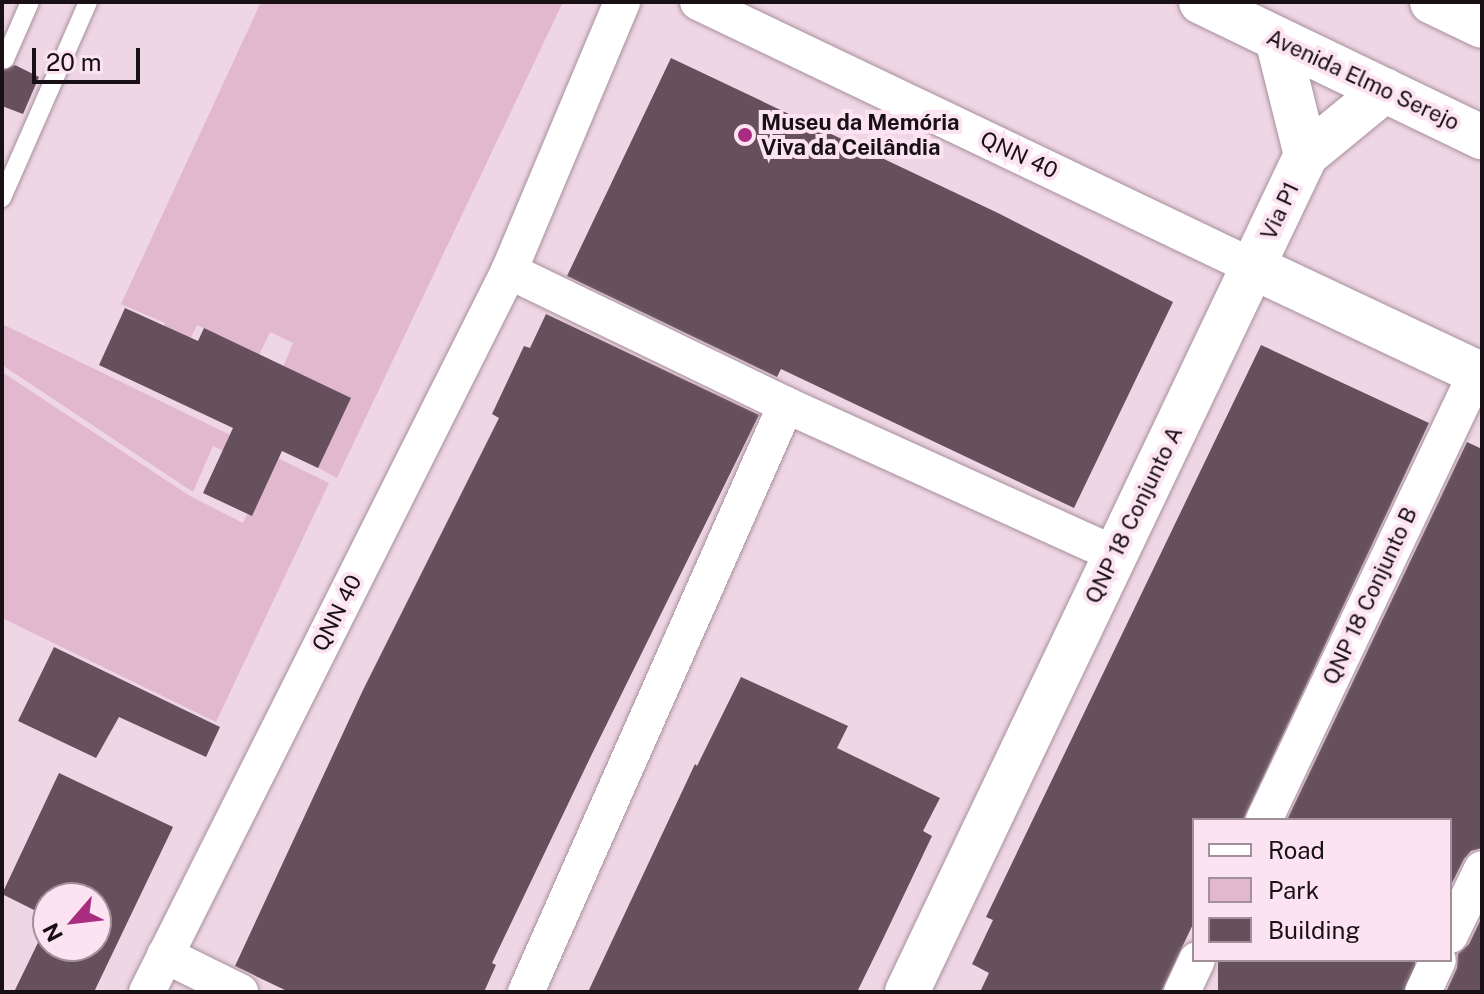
<!DOCTYPE html>
<meta charset="utf-8">
<style>
body{margin:0}
#map{position:relative;width:1484px;height:994px;overflow:hidden;background:#efd6e4;font-family:"Public Sans",sans-serif}
div>[style]{position:absolute}
[style*='--x']{left:calc(var(--x)*1px);top:calc(var(--y)*1px);width:calc(var(--w)*1px);rotate:calc(var(--a)*1deg)}
.green>*{inset:0;background:#e1b8ce}
.building>*{inset:0;background:#65505b;transform-origin:0 0}
.roads{filter:drop-shadow(0 0 2px #a68f9c) drop-shadow(0 0 2px #a68f9c)}
.service>*{height:18px;margin:-9px;padding:0 9px;transform-origin:9px;border-radius:9px;background:#fff}
.minor>*{height:36px;margin:-18px;padding:0 18px;transform-origin:18px;border-radius:18px;background:#fff}
.tertiary>*{height:44px;margin:-22px;padding:0 22px;transform-origin:22px;border-radius:22px;background:#fff}
.secondary>*{height:44px;margin:-22px;padding:0 22px;transform-origin:22px;border-radius:22px;background:#fff}
.dots>*{width:22px;height:22px;translate:-50% -50%;box-sizing:border-box;border:4px solid #fce3f1;border-radius:50%}
span{translate:-50% -50%;white-space:nowrap;text-align:center;line-height:1.15;-webkit-text-stroke:8px #fce3f1;paint-order:stroke}
.street-label{font-size:22px;color:#181015}
.poi-label{font-size:22px;color:#181015;font-weight:700}
.left{translate:0 -50%;text-align:left}
.frame{position:absolute;inset:0;border:4px solid #181015;pointer-events:none}
.legend{position:absolute;left:1192px;top:818px;width:260px;height:144px;box-sizing:border-box;background:#fce3f1;border:2px solid #a18f99;margin:0;padding:10px 14px;list-style:none;font-size:24px;color:#181015}
.legend li{display:flex;align-items:center;gap:16px;height:40px}
.legend b{width:40px;border:2px solid #a18f99}
.north{position:absolute;left:32px;top:882px;width:80px;height:80px;box-sizing:border-box;background:#fce3f1;border:2px solid #a18f99;border-radius:50%;rotate:242deg;font-size:22px;font-weight:700;line-height:32px;text-align:center;color:#181015}
.north::after{content:'';display:block;margin:auto;width:28px;height:36px;background:#a82c7f;clip-path:polygon(50% 0,100% 100%,50% 72%,0 100%)}
.scale{position:absolute;left:32px;top:48px;width:108px;height:36px;box-sizing:border-box;border:4px solid #181015;border-top:0;padding-left:10px;font-size:24px;line-height:28px;white-space:nowrap;color:#181015;-webkit-text-stroke:6px #fce3f1;paint-order:stroke}
</style>
<div id="map">
<div class="green">
<div style="clip-path:polygon(261px 2px,563px 2px,337px 478px,313px 465px,283px 367px,293px 343px,270px 332px,259px 355px,197px 325px,165px 393px,141px 382px,165px 323px,121px 304px)"></div>
<div style="clip-path:polygon(2px 324px,329px 483px,216px 722px,2px 618px,2px 372px,190px 496px,243px 523px,267px 473px,213px 446px,193px 492px,2px 365px)"></div>
</div>
<div class="building">
<div style="clip-path:polygon(671px 58px,998px 213px,1173px 302px,1074px 508px,781px 369px,777px 377px,567px 276px)"></div>
<div style="clip-path:polygon(15px 65px,39px 77px,23px 114px,2px 106px,2px 71px)"></div>
<div style="clip-path:polygon(125px 308px,198px 341px,204px 328px,351px 398px,318px 468px,282px 451px,252px 516px,203px 493px,233px 428px,99px 365px)"></div>
<div style="clip-path:polygon(546px 314px,759px 415px,590px 758px,492px 963px,496px 965px,484px 992px,289px 992px,235px 966px,363px 690px,499px 418px,492px 414px,524px 346px,530px 348px)"></div>
<div style="clip-path:polygon(1261px 345px,1429px 423px,1243px 820px,1194px 820px,1194px 922px,1161px 992px,980px 992px,989px 973px,972px 964px,993px 920px,986px 917px)"></div>
<div style="clip-path:polygon(1467px 442px,1482px 449px,1482px 848px,1471px 851px,1464px 859px,1450px 887px,1450px 820px,1287px 820px)"></div>
<div style="clip-path:polygon(54px 647px,220px 727px,206px 757px,119px 717px,96px 758px,18px 721px)"></div>
<div style="clip-path:polygon(741px 677px,848px 726px,837px 748px,940px 798px,923px 831px,932px 836px,883px 939px,857px 992px,588px 992px,695px 764px,697px 766px)"></div>
<div style="clip-path:polygon(59px 773px,173px 827px,94px 992px,14px 992px,48px 922px,48px 946px,96px 946px,96px 898px,48px 898px,48px 917px,2px 894px)"></div>
<div style="clip-path:polygon(1482px 917px,1482px 992px,1446px 992px,1457px 968px,1458px 954px,1469px 944px)"></div>
<div style="left:1218px;top:960px;width:197px;height:35px"></div>
</div>
<div class="roads">
<div class="service">
<div style="--x:2;--y:58;--w:3;--a:18"></div>
<div style="--x:5;--y:59;--w:62;--a:-66.3"></div>
<div style="--x:2;--y:198;--w:214;--a:-66.3"></div>
</div>
<div class="minor">
<div style="--x:698;--y:2;--w:615;--a:25.52"></div>
<div style="--x:509;--y:271;--w:308;--a:25.8"></div>
<div style="--x:786;--y:405;--w:361;--a:24.4"></div>
<div style="--x:1264;--y:820;--w:495;--a:-64.6"></div>
<div style="--x:1450;--y:935;--w:73;--a:-64.1"></div>
<div style="--x:165;--y:955;--w:84;--a:26.3"></div>
<div style="--x:147;--y:992;--w:807;--a:-63.34"></div>
<div style="--x:509;--y:271;--w:292;--a:-67.2"></div>
<div style="--x:526;--y:992;--w:642;--a:-66.11"></div>
<div style="--x:1182;--y:992;--w:35;--a:-65"></div>
<div style="--x:1423;--y:992;--w:35;--a:-65"></div>
</div>
<div class="tertiary">
<div style="--x:1277;--y:39;--w:120;--a:76"></div>
<div style="--x:1253;--y:267;--w:253;--a:25.2"></div>
<div style="--x:907;--y:992;--w:927;--a:-64.51"></div>
<div style="--x:1306;--y:155;--w:102;--a:-39.4"></div>
</div>
<div class="secondary">
<div style="--x:1201;--y:2;--w:312;--a:25.7"></div>
<div style="--x:1432;--y:2;--w:55;--a:25.6"></div>
</div>
</div>
<div class="dots">
<div style="left:745px;top:135px;background:#a82c7f"></div>
</div>
<div class="street-label">
<span style="left:1363px;top:80px;rotate:25deg">Avenida Elmo Serejo</span>
<span style="left:1019px;top:155px;rotate:25deg">QNN 40</span>
<span style="left:1280px;top:211px;rotate:-65deg">Via P1</span>
<span style="left:1134px;top:515px;rotate:-64deg">QNP 18 Conjunto A</span>
<span style="left:1370px;top:596px;rotate:-65deg">QNP 18 Conjunto B</span>
<span style="left:337px;top:613px;rotate:-63deg">QNN 40</span>
</div>
<div class="poi-label">
<span class="left" style="left:761px;top:135px">Museu da Memória<br>Viva da Ceilândia</span>
</div>
<div class="frame"></div>
<ul class="legend">
<li><b style="height:10px;background:#fff"></b>Road</li>
<li><b style="height:22px;background:#e1b8ce"></b>Park</li>
<li><b style="height:22px;background:#65505b"></b>Building</li>
</ul>
<div class="north">N</div>
<div class="scale">20 m</div>
</div>
